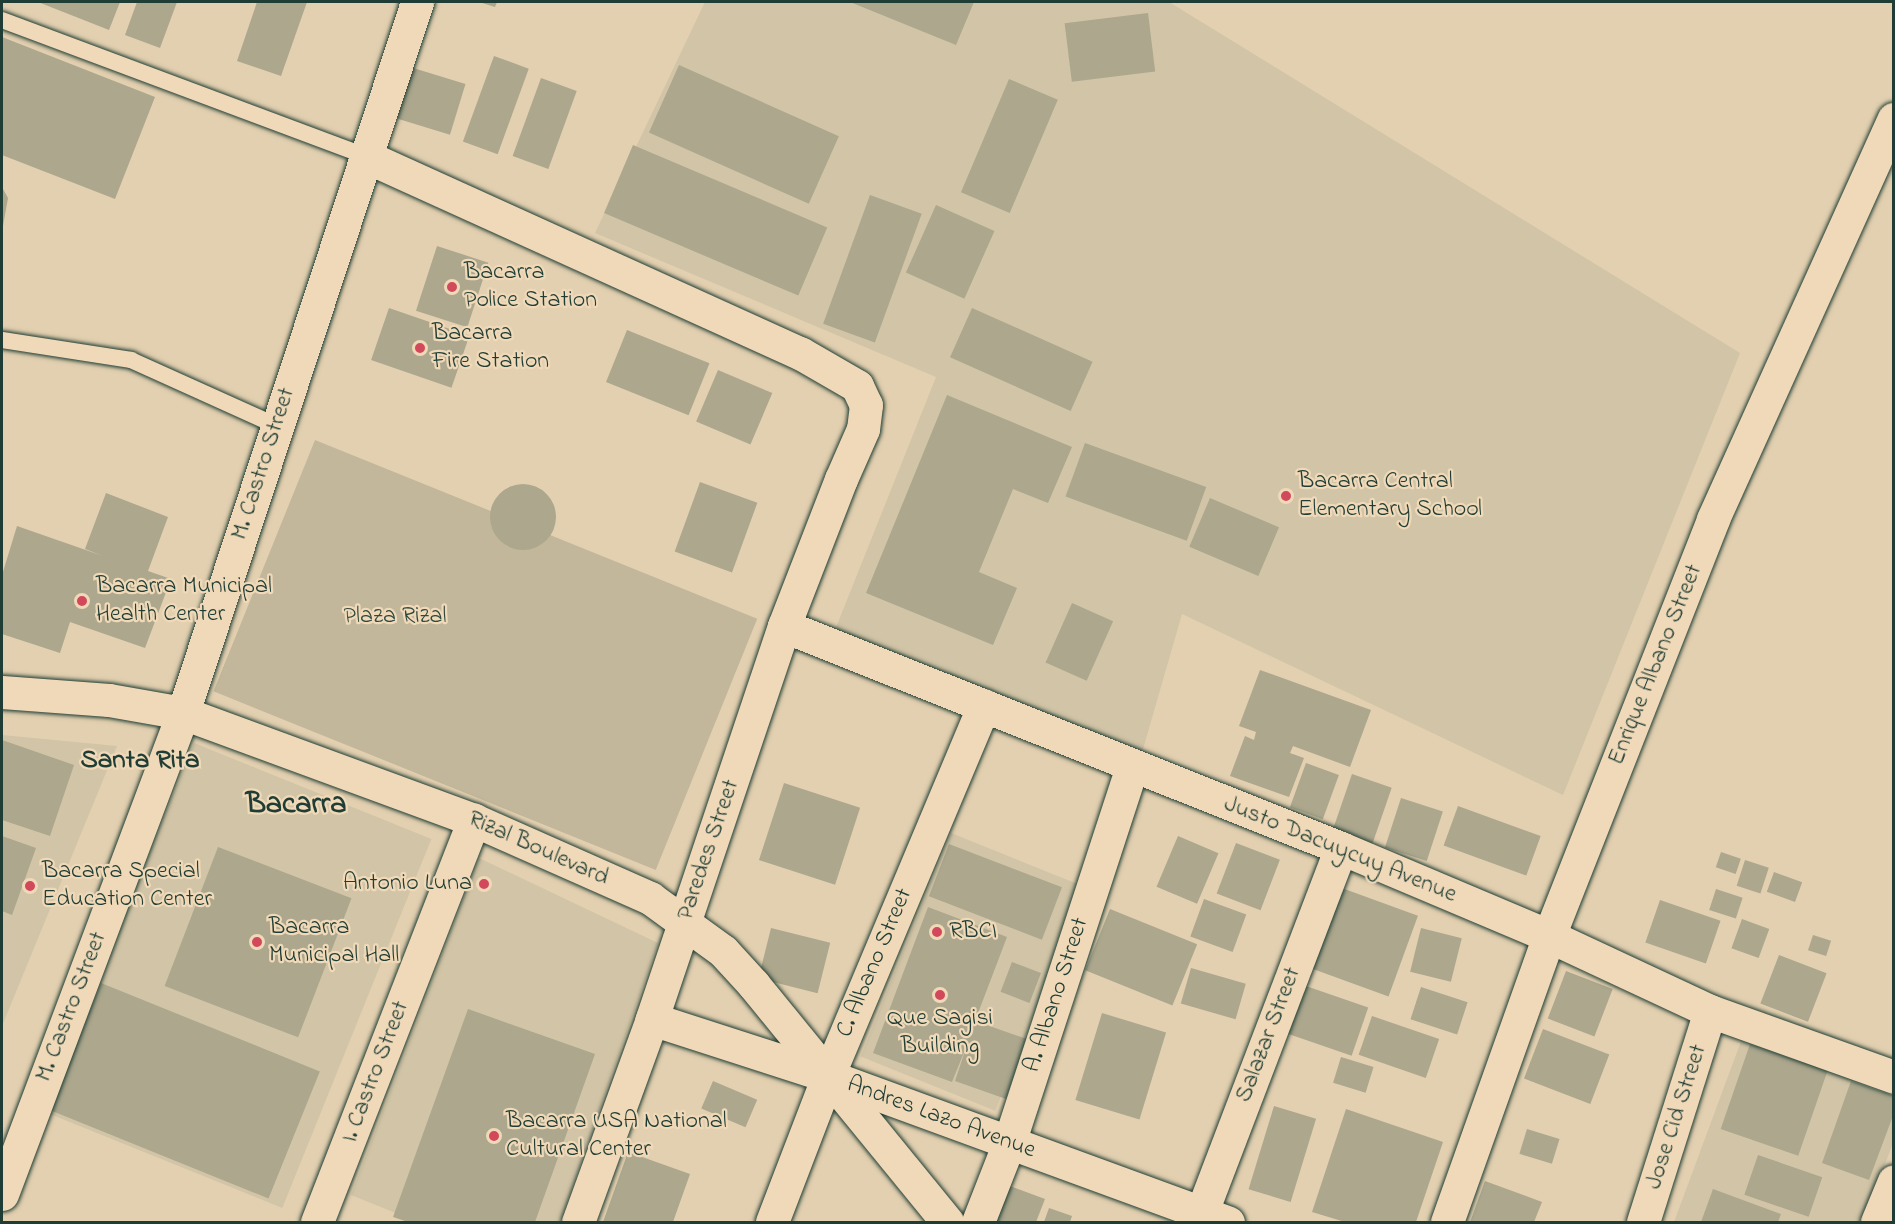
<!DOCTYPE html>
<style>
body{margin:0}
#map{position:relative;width:1895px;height:1224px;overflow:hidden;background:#e3d0b0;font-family:"Indie Flower",sans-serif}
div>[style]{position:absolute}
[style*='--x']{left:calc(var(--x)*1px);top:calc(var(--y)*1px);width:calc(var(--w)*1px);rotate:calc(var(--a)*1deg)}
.built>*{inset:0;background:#d2c4a6;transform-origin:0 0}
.green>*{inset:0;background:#c3b79b;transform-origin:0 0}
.building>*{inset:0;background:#aca78d;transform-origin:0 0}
.round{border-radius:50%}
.roads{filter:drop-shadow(0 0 2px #1f3d34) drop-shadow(0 0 2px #1f3d34)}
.lane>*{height:16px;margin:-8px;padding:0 8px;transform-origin:8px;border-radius:8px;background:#f0d9b8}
.street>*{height:33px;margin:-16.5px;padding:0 16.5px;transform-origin:16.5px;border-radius:16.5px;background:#f0d9b8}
.secondary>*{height:33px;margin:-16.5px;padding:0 16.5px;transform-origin:16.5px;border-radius:16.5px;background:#f0d9b8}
.dots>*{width:16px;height:16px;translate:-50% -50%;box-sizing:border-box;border:3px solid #f0d9b8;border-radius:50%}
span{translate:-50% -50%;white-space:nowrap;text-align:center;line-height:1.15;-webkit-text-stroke:4.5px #f0d9b8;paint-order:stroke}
.poi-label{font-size:24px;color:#1f3d34}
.left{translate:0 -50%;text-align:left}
.right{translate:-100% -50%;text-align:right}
.street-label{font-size:24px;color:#1f3d34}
.park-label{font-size:24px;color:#2f493e}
.quarter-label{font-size:27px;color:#1f3d34;font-weight:700}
.district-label{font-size:30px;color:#1f3d34;font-weight:700}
.frame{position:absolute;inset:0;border:3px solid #1f3d34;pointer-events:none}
</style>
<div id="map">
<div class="built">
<div style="clip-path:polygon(705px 2px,1169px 2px,1740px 353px,1563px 795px,1182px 614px,1141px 756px,833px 635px,936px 377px,595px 233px)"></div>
<div style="clip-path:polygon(2px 735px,117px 746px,2px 1026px)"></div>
<div style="left:194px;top:743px;width:256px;height:398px;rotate:22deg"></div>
<div style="left:951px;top:833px;width:145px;height:241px;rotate:22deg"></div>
<div style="clip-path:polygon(479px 858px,658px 943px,560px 1222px,418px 1222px,351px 1195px)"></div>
<div style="clip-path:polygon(1743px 1036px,1893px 1097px,1893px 1143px,1863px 1222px,1674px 1222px)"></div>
</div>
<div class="green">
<div style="left:315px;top:440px;width:477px;height:271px;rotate:22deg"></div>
</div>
<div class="building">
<div style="clip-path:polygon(38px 2px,120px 2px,109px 30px)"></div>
<div style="clip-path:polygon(137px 2px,177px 2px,160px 48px,125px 35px)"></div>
<div style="clip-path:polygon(257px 2px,307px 2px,281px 76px,237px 61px)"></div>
<div style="clip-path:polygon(479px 2px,497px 2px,495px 7px)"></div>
<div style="clip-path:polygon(850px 2px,974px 2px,956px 45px)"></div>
<div style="left:1148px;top:13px;width:59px;height:84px;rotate:83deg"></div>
<div style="clip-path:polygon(2px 37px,155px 97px,115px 199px,2px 155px)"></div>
<div style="left:494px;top:56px;width:37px;height:91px;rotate:20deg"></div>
<div style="left:679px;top:65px;width:175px;height:74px;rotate:24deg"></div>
<div style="left:410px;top:67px;width:58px;height:53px;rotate:17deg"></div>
<div style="left:541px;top:78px;width:38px;height:83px;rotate:20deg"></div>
<div style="left:1009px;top:79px;width:53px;height:123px;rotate:23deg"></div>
<div style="left:633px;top:145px;width:211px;height:74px;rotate:23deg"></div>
<div style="clip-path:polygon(2px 187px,8px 198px,3px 226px,2px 226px)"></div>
<div style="left:870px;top:195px;width:55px;height:137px;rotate:20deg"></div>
<div style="left:936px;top:205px;width:64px;height:74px;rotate:24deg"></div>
<div style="left:437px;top:246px;width:54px;height:68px;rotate:18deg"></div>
<div style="left:389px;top:308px;width:85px;height:55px;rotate:19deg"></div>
<div style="left:972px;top:308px;width:132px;height:54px;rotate:24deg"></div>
<div style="left:627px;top:330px;width:89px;height:56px;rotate:22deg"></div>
<div style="left:718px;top:370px;width:59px;height:56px;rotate:23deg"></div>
<div style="clip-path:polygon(947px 395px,1072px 447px,1048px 503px,1013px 489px,979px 572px,1017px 588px,993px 645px,866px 593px)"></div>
<div style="left:1085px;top:443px;width:129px;height:57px;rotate:20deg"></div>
<div style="left:700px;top:482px;width:61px;height:74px;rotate:20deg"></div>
<div class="round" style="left:490px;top:484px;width:66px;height:66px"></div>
<div style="clip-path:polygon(106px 493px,168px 517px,148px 571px,171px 579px,145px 648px,70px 622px,60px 653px,2px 634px,2px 575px,17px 526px,103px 556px,85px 549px)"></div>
<div style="left:1210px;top:498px;width:75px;height:53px;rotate:23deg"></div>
<div style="left:1072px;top:603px;width:45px;height:65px;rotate:24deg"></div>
<div style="clip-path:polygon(1260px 670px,1371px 710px,1350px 767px,1293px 746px,1290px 753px,1304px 758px,1289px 797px,1230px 776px,1245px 736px,1254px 740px,1256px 732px,1239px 726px)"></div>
<div style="clip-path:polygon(2px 740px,74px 765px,50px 836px,2px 820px)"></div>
<div style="left:1306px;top:763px;width:35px;height:47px;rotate:20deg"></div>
<div style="left:1352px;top:774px;width:42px;height:60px;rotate:19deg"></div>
<div style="left:784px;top:783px;width:80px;height:81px;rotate:18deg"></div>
<div style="left:1401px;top:798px;width:44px;height:52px;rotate:18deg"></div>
<div style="left:1458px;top:806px;width:88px;height:42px;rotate:20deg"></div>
<div style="clip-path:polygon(2px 836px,36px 848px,12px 915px,2px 911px)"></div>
<div style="left:1178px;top:836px;width:44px;height:55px;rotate:23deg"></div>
<div style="left:1236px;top:843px;width:47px;height:54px;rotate:21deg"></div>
<div style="left:949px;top:844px;width:121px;height:56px;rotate:21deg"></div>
<div style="left:218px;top:847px;width:143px;height:149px;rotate:21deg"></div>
<div style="left:1721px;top:852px;width:21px;height:16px;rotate:19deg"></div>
<div style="left:1745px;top:860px;width:25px;height:27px;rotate:18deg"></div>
<div style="left:1774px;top:872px;width:30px;height:21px;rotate:20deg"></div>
<div style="left:1339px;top:887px;width:84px;height:86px;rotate:20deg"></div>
<div style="left:1716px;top:889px;width:28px;height:22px;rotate:18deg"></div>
<div style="left:1204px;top:899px;width:45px;height:40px;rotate:20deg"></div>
<div style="left:1660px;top:900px;width:64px;height:45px;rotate:19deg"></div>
<div style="clip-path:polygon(928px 907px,1007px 937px,975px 1021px,1027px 1039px,1006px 1099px,955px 1081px,967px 1045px,952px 1082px,873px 1053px)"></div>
<div style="left:1110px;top:909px;width:94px;height:66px;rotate:22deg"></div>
<div style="left:1742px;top:919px;width:29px;height:31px;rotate:20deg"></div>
<div style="left:771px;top:928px;width:61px;height:52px;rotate:14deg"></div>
<div style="left:1421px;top:928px;width:42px;height:45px;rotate:14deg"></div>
<div style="left:1813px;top:935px;width:19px;height:16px;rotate:18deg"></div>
<div style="left:1779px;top:955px;width:51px;height:52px;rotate:21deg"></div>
<div style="left:1012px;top:962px;width:31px;height:32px;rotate:21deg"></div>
<div style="left:1191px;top:968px;width:57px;height:37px;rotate:16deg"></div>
<div style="left:1566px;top:971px;width:50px;height:51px;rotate:21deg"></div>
<div style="left:101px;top:983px;width:236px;height:137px;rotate:22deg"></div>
<div style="left:1303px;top:985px;width:69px;height:51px;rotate:19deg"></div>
<div style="left:1421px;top:987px;width:49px;height:34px;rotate:18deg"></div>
<div style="clip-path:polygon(468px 1009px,595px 1054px,535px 1222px,408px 1222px,393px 1217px)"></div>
<div style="left:1102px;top:1013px;width:67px;height:91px;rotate:17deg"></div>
<div style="left:1372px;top:1016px;width:71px;height:41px;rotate:19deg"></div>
<div style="left:1543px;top:1029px;width:71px;height:53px;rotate:21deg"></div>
<div style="left:1750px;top:1044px;width:82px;height:90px;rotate:19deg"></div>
<div style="left:1341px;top:1057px;width:34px;height:27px;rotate:17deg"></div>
<div style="left:713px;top:1081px;width:48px;height:30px;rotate:23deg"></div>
<div style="clip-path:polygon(1851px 1081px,1894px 1096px,1894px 1113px,1869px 1180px,1822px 1163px)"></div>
<div style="left:1274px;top:1106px;width:44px;height:87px;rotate:17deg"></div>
<div style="clip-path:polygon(1346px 1109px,1443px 1142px,1416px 1222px,1345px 1222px,1312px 1212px)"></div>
<div style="left:1527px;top:1129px;width:34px;height:26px;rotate:17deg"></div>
<div style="clip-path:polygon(628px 1152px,690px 1174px,673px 1222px,603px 1222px)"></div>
<div style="left:1758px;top:1155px;width:68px;height:42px;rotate:19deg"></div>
<div style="clip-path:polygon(1485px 1181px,1542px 1202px,1534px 1222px,1470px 1222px)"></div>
<div style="clip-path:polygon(999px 1182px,1045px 1199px,1036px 1222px,984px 1222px)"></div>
<div style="clip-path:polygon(1713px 1189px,1781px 1214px,1778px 1222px,1701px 1222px)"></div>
<div style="clip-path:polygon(1049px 1208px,1072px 1216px,1070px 1222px,1044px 1222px)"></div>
</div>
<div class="roads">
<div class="lane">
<div style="--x:2;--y:20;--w:388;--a:20.5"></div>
<div style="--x:2;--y:340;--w:131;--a:8.8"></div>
<div style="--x:131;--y:360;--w:160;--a:24.3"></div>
</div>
<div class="street">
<div style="--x:365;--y:156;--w:478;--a:24.4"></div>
<div style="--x:800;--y:353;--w:66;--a:30.1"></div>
<div style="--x:857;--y:386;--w:21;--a:65"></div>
<div style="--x:866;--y:405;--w:24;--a:97"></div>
<div style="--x:863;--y:429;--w:55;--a:113.7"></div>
<div style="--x:841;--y:479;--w:158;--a:111.2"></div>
<div style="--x:784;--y:626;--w:415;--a:108.6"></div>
<div style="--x:652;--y:1019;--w:216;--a:110"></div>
<div style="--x:784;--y:626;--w:600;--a:21.73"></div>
<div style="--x:1341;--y:848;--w:226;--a:22.9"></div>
<div style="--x:1549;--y:936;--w:178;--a:25"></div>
<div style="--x:1710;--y:1011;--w:195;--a:19.7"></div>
<div style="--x:652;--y:1019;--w:185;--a:17.9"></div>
<div style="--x:828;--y:1076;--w:426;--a:20.1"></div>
<div style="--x:2;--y:1194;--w:514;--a:-69.38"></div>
<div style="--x:183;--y:713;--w:749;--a:-71.78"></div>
<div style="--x:317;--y:1222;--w:432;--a:-68.7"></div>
<div style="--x:772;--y:1222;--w:156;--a:-69"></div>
<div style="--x:828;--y:1076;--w:402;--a:-67.2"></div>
<div style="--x:978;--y:1222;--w:85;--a:-68.6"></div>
<div style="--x:1009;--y:1143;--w:397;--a:-71.9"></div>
<div style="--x:1198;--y:1222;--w:400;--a:-69.1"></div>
<div style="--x:1447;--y:1222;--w:304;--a:-70.4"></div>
<div style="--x:1549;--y:936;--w:448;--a:-68.5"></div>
<div style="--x:1713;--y:519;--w:439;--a:-65.7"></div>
<div style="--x:1643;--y:1222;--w:221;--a:-72.4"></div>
<div style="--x:1877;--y:1222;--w:44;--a:-67.5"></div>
</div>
<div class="secondary">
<div style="--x:2;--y:692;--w:107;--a:4.3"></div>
<div style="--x:109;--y:700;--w:75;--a:10"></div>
<div style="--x:183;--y:713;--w:310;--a:20.2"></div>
<div style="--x:474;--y:820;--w:193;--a:23.9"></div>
<div style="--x:650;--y:898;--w:90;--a:36"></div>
<div style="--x:723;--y:951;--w:46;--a:47.6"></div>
<div style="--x:754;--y:985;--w:306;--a:50.8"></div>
</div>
</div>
<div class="dots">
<div style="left:452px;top:287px;background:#d1495b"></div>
<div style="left:420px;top:348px;background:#d1495b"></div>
<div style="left:1286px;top:496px;background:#d1495b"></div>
<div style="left:82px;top:601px;background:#d1495b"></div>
<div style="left:484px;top:884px;background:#d1495b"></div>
<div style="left:30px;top:886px;background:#d1495b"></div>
<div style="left:937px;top:932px;background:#d1495b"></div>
<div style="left:257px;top:942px;background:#d1495b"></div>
<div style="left:940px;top:995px;background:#d1495b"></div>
<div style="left:494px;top:1136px;background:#d1495b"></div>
</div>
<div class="poi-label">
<span class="left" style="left:464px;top:287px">Bacarra<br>Police Station</span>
<span class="left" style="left:432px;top:348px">Bacarra<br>Fire Station</span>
<span class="left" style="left:1298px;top:496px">Bacarra Central<br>Elementary School</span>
<span class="left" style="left:96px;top:601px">Bacarra Municipal<br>Health Center</span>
<span class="left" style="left:42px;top:886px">Bacarra Special<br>Education Center</span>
<span class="right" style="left:472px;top:884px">Antonio Luna</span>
<span class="left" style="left:269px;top:942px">Bacarra<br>Municipal Hall</span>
<span class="left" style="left:949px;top:932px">RBCI</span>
<span style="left:940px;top:1033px">Que Sagisi<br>Building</span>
<span class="left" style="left:506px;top:1136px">Bacarra USA National<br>Cultural Center</span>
</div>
<div class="street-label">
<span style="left:264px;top:464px;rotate:-72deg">M. Castro Street</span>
<span style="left:1656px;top:665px;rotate:-68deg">Enrique Albano Street</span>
<span style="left:538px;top:849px;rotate:24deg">Rizal Boulevard</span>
<span style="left:709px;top:850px;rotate:-71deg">Paredes Street</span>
<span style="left:1340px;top:850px;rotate:22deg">Justo Dacuycuy Avenue</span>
<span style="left:875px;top:963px;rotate:-67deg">C. Albano Street</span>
<span style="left:1057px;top:995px;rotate:-72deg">A. Albano Street</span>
<span style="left:72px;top:1007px;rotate:-69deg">M. Castro Street</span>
<span style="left:1269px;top:1035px;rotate:-69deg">Salazar Street</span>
<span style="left:376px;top:1072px;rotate:-69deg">I. Castro Street</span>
<span style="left:1677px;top:1117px;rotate:-72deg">Jose Cid Street</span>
<span style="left:941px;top:1118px;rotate:20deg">Andres Lazo Avenue</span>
</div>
<div class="park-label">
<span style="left:395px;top:617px">Plaza Rizal</span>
</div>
<div class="quarter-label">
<span style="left:140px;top:761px">Santa Rita</span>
</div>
<div class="district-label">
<span style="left:296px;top:805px">Bacarra</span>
</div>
<div class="frame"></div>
</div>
